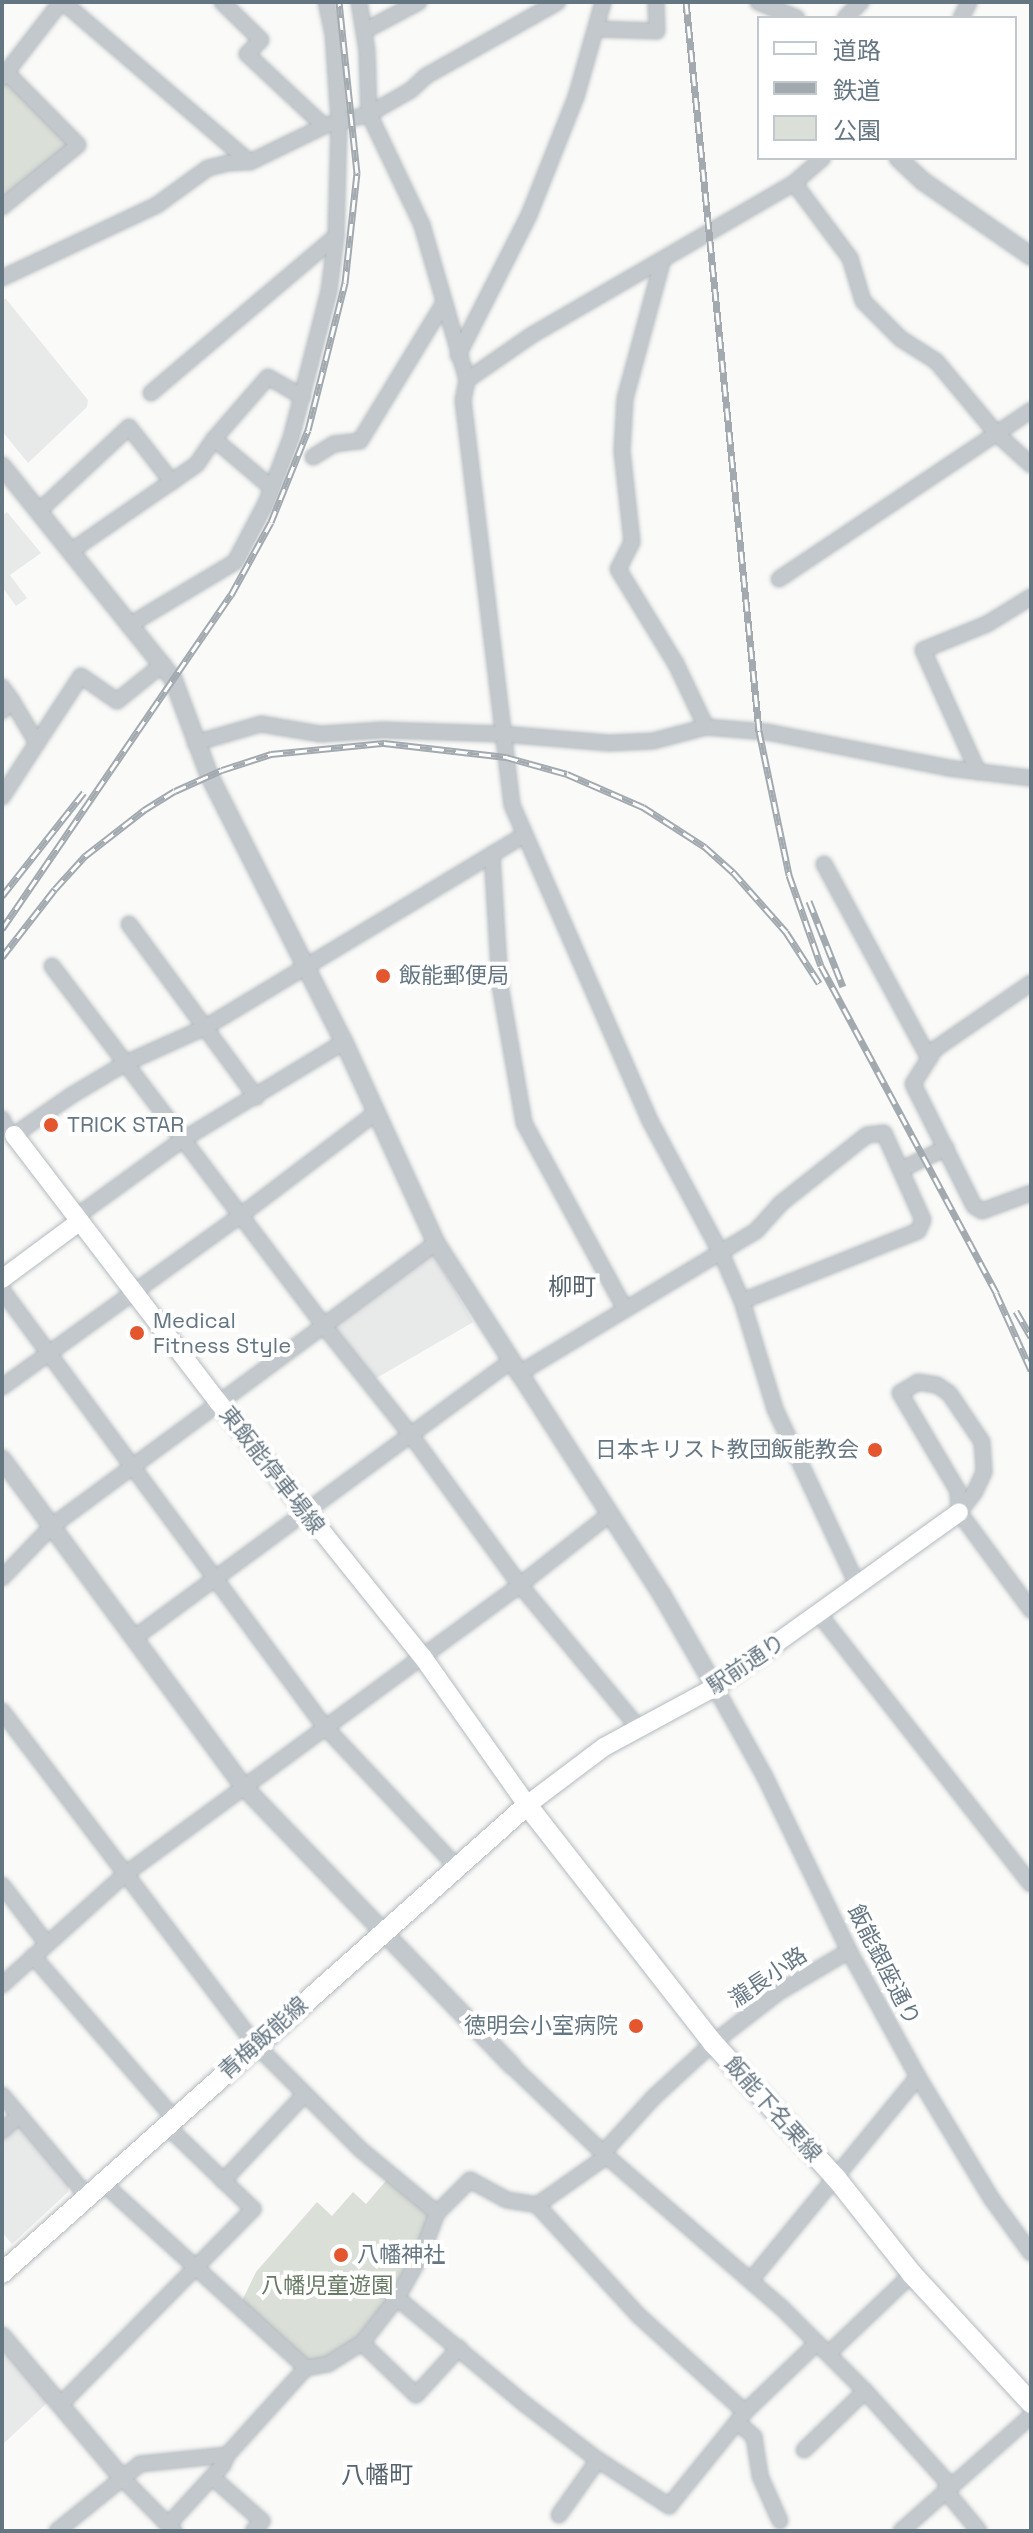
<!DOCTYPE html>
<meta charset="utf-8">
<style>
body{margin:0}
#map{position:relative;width:1033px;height:2533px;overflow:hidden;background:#fafaf8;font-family:"Space Grotesk","Noto Sans JP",sans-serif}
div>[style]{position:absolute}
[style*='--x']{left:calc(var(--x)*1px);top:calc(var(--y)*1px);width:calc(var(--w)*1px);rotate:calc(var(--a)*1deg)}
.built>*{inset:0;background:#e8e9e9;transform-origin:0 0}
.green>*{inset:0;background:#dadfd7}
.roads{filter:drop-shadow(0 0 2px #b3babf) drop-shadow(0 0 2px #b3babf)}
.minor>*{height:14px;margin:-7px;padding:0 7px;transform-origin:7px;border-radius:7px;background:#c3c8cc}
.tertiary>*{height:16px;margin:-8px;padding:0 8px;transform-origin:8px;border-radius:8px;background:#c3c8cc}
.secondary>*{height:18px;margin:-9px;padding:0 9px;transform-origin:9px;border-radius:9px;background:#fff}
.primary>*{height:20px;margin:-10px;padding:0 10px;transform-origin:10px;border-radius:10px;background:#fff}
.rail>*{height:7px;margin-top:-3.5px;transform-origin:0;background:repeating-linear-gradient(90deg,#fff 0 12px,#a2aab0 0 24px);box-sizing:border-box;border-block:2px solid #a2aab0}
.dots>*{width:22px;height:22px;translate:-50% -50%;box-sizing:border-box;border:4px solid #fff;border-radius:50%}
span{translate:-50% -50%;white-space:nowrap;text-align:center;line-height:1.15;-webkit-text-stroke:8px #fff;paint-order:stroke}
.poi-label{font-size:22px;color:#657683}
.left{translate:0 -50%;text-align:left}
.right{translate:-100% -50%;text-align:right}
.street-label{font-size:22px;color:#657683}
.park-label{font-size:22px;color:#687a64}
.neighbourhood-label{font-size:24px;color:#57646e}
.frame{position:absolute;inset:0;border:4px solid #657683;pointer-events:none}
.legend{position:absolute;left:757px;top:16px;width:260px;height:144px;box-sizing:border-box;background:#fff;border:2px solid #c1c8cd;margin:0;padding:10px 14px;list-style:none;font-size:24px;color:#657683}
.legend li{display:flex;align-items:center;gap:16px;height:40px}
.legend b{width:40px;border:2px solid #c1c8cd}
</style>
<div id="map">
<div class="built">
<div style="clip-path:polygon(2px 299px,6px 299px,88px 400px,87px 407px,28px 463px,2px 431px)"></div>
<div style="clip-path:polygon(7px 512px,41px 553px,10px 575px,27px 598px,16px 606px,2px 587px,2px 516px)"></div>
<div style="left:433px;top:1253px;width:80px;height:126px;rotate:60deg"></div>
<div style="clip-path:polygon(14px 2123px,22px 2125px,69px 2181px,68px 2192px,12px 2244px,2px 2232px,2px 2134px)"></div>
<div style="clip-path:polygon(2px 2347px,48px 2402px,2px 2445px)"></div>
</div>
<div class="green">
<div style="clip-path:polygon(2px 78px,78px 145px,2px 207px)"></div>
<div style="clip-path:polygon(390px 2176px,437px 2213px,421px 2255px,362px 2343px,306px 2368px,238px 2309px,256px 2272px,317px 2202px,332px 2216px,353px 2192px,366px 2204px)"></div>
</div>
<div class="roads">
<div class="minor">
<div style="--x:63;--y:2;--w:246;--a:40.6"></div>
<div style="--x:250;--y:162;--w:82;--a:-25.9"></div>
<div style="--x:324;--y:126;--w:47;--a:-14.9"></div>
<div style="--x:369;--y:114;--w:48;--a:-29.7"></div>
<div style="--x:411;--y:90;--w:21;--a:-43"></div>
<div style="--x:426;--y:76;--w:151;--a:-29.3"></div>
<div style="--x:222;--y:2;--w:54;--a:44.3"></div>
<div style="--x:261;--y:40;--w:20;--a:135"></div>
<div style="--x:247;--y:54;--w:105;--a:43.1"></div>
<div style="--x:359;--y:2;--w:50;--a:80.7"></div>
<div style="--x:367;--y:51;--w:63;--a:88.2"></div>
<div style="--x:369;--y:114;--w:123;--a:64.5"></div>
<div style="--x:422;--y:225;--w:161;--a:73.8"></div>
<div style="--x:467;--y:380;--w:20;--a:101"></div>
<div style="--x:463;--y:400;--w:408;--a:83.1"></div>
<div style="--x:512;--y:805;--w:343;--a:66.4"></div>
<div style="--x:649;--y:1119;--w:152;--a:61.8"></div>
<div style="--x:721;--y:1253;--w:52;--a:66.4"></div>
<div style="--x:742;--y:1301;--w:113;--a:73"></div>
<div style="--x:775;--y:1409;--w:195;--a:64.9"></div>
<div style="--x:758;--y:2;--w:42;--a:22.3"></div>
<div style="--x:845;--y:18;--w:23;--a:-45"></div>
<div style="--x:961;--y:18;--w:18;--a:-63"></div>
<div style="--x:596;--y:29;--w:61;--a:1.9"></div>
<div style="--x:657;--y:31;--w:29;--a:-92"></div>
<div style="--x:364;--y:31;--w:62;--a:-27.8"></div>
<div style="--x:2;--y:78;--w:96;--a:-52.2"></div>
<div style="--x:794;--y:183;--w:94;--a:53.3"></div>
<div style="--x:850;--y:258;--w:45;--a:73.2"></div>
<div style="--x:863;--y:301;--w:54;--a:45"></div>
<div style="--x:901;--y:339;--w:41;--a:32.2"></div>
<div style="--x:936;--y:361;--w:94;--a:50.2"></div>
<div style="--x:996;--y:433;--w:47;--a:42.4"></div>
<div style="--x:2;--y:207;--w:98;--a:-39.2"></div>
<div style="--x:78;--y:145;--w:103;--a:-134.6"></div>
<div style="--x:663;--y:259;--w:145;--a:105.2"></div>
<div style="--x:625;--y:399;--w:52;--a:93.3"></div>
<div style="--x:622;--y:451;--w:92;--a:83.7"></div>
<div style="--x:632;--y:542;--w:30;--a:117"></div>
<div style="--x:618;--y:569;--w:111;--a:58.6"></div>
<div style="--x:676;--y:664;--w:70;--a:64.5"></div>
<div style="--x:2;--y:278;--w:171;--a:-25.2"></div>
<div style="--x:157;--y:205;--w:63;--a:-36"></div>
<div style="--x:208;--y:168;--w:21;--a:-14"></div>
<div style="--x:228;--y:163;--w:22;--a:-3"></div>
<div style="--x:458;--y:355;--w:157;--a:-63.1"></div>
<div style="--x:529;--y:215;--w:127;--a:-68.3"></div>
<div style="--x:576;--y:97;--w:99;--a:-74.1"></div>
<div style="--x:467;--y:380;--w:79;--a:-34.7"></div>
<div style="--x:532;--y:335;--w:303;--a:-30.1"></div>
<div style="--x:794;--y:183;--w:38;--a:-41"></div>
<div style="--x:151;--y:393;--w:243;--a:-40.3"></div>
<div style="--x:214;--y:439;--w:76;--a:40.2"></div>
<div style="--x:313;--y:457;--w:25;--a:-32"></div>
<div style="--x:334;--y:444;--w:26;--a:-7"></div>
<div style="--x:360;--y:441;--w:162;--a:-58.7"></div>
<div style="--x:39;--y:511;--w:123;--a:-43"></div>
<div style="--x:129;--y:427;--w:70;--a:52"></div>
<div style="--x:71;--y:551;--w:153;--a:-34.6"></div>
<div style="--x:197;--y:464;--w:30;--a:-56"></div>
<div style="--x:214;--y:439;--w:82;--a:-48.9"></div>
<div style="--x:268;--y:377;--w:40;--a:29.7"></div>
<div style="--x:779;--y:579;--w:303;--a:-33.8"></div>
<div style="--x:131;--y:624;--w:121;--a:-30.8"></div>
<div style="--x:235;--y:562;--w:67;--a:-62.3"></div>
<div style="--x:266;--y:503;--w:70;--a:-69"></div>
<div style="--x:291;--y:438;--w:152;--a:-75.5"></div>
<div style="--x:329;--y:291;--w:55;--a:-82.7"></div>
<div style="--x:336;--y:236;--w:115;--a:-88.5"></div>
<div style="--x:339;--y:121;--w:87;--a:-93.9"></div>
<div style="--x:333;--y:34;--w:33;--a:-102"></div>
<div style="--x:2;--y:687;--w:17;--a:54"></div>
<div style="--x:2;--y:711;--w:14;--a:-45"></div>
<div style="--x:12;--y:701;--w:49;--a:59.2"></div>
<div style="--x:37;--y:743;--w:80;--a:-56.7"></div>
<div style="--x:81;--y:676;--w:44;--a:34.8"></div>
<div style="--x:117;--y:701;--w:59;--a:-38.8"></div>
<div style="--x:195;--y:743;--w:69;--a:-16.1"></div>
<div style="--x:261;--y:724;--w:61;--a:9.5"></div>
<div style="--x:321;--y:734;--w:62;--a:-3.7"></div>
<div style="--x:383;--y:730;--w:119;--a:1.9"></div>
<div style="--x:502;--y:734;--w:107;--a:4.8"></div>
<div style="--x:609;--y:743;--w:44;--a:-2.6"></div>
<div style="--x:653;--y:741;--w:55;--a:-14.8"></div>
<div style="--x:706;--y:727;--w:61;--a:4.7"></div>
<div style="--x:767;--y:732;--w:185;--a:11.2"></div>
<div style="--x:948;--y:768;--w:84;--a:6.9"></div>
<div style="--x:978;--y:772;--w:134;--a:-114.3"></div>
<div style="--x:923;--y:650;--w:69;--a:-22.1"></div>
<div style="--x:987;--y:624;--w:52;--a:-31.5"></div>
<div style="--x:2;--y:797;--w:64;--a:-57.1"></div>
<div style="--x:492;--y:854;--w:131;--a:86.5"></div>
<div style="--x:500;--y:985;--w:140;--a:80.1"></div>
<div style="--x:524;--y:1123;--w:212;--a:61.5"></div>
<div style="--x:824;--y:864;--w:221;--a:61.6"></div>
<div style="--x:129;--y:924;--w:215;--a:53.7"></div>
<div style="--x:52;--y:966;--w:451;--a:52.9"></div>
<div style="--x:324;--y:1326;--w:139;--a:51.4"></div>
<div style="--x:411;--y:1435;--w:185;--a:54"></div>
<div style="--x:520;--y:1585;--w:185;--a:50.3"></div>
<div style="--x:1031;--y:983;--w:116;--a:145.5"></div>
<div style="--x:935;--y:1049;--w:41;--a:122.2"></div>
<div style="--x:913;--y:1084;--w:136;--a:63.4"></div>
<div style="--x:974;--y:1206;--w:9;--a:32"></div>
<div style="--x:982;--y:1211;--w:52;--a:-20.2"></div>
<div style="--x:2;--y:1119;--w:7;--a:63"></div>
<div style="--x:14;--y:1135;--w:70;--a:-34.6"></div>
<div style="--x:72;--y:1095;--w:63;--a:-30.7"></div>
<div style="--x:126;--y:1063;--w:88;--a:-24.2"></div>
<div style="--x:206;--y:1027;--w:371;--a:-31.1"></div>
<div style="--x:902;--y:1169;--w:49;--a:-25.5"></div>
<div style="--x:77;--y:1216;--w:130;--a:-35.9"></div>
<div style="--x:182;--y:1140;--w:189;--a:-31.2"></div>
<div style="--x:2;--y:1290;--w:542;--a:53.55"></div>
<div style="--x:324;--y:1726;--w:194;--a:46.7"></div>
<div style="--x:518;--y:1374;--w:278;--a:-31"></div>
<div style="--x:756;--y:1231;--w:36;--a:-48"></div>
<div style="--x:780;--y:1204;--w:111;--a:-38.4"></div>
<div style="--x:867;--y:1135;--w:17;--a:-7"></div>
<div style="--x:884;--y:1133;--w:95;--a:65.9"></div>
<div style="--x:923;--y:1220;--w:12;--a:114"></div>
<div style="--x:918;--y:1231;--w:189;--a:158.3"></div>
<div style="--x:918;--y:1382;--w:19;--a:9"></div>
<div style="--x:937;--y:1385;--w:14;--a:34"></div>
<div style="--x:949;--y:1393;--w:59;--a:56"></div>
<div style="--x:982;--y:1442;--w:30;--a:86"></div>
<div style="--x:984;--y:1472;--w:23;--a:115"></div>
<div style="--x:974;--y:1493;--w:24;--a:128"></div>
<div style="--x:959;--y:1512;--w:21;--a:-93"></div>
<div style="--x:958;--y:1491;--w:114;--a:-120.6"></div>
<div style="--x:900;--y:1393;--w:21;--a:-31"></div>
<div style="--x:2;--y:1387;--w:294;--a:-35.7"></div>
<div style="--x:241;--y:1215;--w:167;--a:-37.2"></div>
<div style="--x:959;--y:1512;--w:122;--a:53.7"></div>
<div style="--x:2;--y:1578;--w:72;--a:-46.1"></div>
<div style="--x:52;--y:1526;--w:477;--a:-36.4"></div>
<div style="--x:819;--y:1614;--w:343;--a:51.9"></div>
<div style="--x:134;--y:1638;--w:466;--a:-36.3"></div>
<div style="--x:715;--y:1687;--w:103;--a:60.9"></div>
<div style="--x:765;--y:1777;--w:193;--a:64.2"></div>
<div style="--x:849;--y:1951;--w:144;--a:61.3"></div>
<div style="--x:918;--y:2077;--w:141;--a:58.9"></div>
<div style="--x:991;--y:2198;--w:68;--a:54"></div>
<div style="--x:2;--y:1711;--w:418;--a:52.8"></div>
<div style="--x:255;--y:2044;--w:148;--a:45"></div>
<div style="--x:360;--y:2149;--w:100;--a:39.7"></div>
<div style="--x:2;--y:1885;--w:74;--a:52.7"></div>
<div style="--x:33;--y:1956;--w:215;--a:49"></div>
<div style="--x:2;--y:1985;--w:164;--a:-42"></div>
<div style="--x:124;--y:1875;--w:491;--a:-36.2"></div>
<div style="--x:520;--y:1585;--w:115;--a:-38.3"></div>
<div style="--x:512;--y:2066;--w:126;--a:43.7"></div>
<div style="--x:603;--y:2153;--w:235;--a:40.9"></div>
<div style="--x:781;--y:2307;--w:119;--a:45"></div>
<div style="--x:865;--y:2391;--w:127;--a:47.9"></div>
<div style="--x:2;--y:2095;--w:132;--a:49.9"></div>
<div style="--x:2;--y:2131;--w:23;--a:-43"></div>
<div style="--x:603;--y:2153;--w:76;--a:-47.7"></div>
<div style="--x:654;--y:2097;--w:80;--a:-42.5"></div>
<div style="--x:713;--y:2043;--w:83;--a:-37.7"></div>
<div style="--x:779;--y:1992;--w:81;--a:-30.4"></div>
<div style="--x:223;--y:2181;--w:118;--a:-46.7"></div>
<div style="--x:103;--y:2183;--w:275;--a:42.3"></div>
<div style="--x:306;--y:2368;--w:22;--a:-10"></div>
<div style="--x:328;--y:2364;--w:40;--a:-32"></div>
<div style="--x:362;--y:2343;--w:57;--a:-52.1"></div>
<div style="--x:397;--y:2298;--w:49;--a:-60.8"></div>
<div style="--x:421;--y:2255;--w:45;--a:-69.1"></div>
<div style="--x:437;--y:2213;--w:47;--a:-45"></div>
<div style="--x:470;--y:2180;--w:42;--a:28.4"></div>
<div style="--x:507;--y:2200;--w:30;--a:9"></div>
<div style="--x:537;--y:2205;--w:149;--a:47.4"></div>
<div style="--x:638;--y:2315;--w:144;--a:42.2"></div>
<div style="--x:745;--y:2412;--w:100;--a:-43.8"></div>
<div style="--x:537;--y:2205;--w:85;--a:-35"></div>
<div style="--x:751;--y:2280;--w:263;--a:-50.6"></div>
<div style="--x:397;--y:2298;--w:168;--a:39.7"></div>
<div style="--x:526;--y:2405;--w:91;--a:37.4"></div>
<div style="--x:598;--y:2460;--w:85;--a:32.9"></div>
<div style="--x:669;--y:2506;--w:121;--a:-51"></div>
<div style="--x:362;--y:2343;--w:75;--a:43.9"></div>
<div style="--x:416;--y:2395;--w:64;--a:-47.5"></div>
<div style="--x:828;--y:2354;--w:116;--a:-43.6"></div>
<div style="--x:61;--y:2404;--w:274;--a:-45.4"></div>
<div style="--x:253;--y:2209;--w:121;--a:-136"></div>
<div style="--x:737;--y:2422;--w:23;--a:41"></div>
<div style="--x:754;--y:2437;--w:39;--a:81"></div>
<div style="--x:760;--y:2476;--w:49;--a:66"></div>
<div style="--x:804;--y:2450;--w:85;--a:-44"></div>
<div style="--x:121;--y:2477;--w:76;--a:45.5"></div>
<div style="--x:212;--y:2477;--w:67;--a:41.3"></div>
<div style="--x:262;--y:2521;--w:13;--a:132"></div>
<div style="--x:945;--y:2490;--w:53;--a:50.3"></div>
<div style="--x:559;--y:2515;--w:67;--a:-54.7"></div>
<div style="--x:168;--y:2525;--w:81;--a:-47.5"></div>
<div style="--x:223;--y:2465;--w:11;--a:-68"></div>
<div style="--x:57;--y:2531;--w:107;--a:-38.9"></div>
<div style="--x:140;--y:2464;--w:87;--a:-5.9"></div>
<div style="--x:227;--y:2455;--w:118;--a:-47.8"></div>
<div style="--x:901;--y:2531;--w:174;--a:-41.5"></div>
</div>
<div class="tertiary">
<div style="--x:898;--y:158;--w:35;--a:43"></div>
<div style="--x:924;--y:182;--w:130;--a:34.7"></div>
<div style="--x:2;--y:466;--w:273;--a:51.2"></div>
<div style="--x:173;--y:679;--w:103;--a:69.4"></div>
<div style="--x:209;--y:775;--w:299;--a:63.2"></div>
<div style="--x:344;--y:1042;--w:221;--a:65.4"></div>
<div style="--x:436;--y:1243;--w:418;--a:57.3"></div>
<div style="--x:662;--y:1595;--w:106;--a:60.1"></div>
<div style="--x:2;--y:1459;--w:406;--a:53.6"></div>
<div style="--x:243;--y:1786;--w:388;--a:46.1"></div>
<div style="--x:2;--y:2336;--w:185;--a:49.8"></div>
</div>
<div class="secondary">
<div style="--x:14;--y:1135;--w:337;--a:52.6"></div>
<div style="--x:219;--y:1403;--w:324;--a:51.3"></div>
<div style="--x:422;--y:1656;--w:182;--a:54.8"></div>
<div style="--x:527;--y:1805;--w:96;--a:-37"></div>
<div style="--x:604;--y:1747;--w:126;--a:-28.4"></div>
<div style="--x:715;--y:1687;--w:300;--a:-35.6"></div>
<div style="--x:2;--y:1279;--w:97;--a:-36.6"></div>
</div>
<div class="primary">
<div style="--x:2;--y:2273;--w:703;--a:-41.71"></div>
<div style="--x:527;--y:1805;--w:302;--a:52"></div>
<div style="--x:713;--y:2043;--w:183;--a:47.7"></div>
<div style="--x:836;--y:2178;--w:122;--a:51.6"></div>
<div style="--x:912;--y:2274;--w:176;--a:47.3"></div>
</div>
</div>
<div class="rail">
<div style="--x:686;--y:2;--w:733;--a:84.28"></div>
<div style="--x:759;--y:731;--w:147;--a:78.2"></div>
<div style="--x:789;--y:875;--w:96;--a:70.6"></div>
<div style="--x:821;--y:966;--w:371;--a:61.8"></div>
<div style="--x:996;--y:1293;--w:85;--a:65.6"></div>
<div style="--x:2;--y:896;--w:132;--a:-51.7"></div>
<div style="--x:809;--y:901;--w:92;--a:68.4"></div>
<div style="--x:2;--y:929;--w:405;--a:-55.6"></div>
<div style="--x:231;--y:595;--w:83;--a:-61.3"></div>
<div style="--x:271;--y:522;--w:99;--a:-68.1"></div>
<div style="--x:308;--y:430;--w:152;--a:-75.9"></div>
<div style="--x:345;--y:283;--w:111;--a:-83.8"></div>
<div style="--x:357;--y:173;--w:172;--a:-96"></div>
<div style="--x:2;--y:957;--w:86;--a:-52.1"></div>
<div style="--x:55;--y:889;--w:45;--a:-47.7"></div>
<div style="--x:85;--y:856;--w:75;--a:-37.9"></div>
<div style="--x:144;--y:810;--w:36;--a:-32"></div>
<div style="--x:175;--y:791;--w:51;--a:-24.1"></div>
<div style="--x:222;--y:770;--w:52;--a:-18.1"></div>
<div style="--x:271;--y:754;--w:114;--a:-5.6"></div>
<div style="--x:384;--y:743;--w:123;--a:6.5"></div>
<div style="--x:506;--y:757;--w:63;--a:15.6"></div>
<div style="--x:567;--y:774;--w:83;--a:23.5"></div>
<div style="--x:643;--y:807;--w:74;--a:32.8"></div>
<div style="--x:705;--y:847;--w:38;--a:42"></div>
<div style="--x:733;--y:872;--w:80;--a:48.5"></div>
<div style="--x:786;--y:932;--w:61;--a:57.1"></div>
<div style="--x:1016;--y:1311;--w:30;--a:60"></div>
</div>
<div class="dots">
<div style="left:383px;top:976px;background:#e4572e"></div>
<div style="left:51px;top:1125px;background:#e4572e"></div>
<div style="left:137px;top:1333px;background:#e4572e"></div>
<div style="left:875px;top:1450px;background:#e4572e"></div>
<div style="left:636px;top:2026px;background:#e4572e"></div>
<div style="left:341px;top:2255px;background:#e4572e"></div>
</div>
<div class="poi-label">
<span class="left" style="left:399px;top:976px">飯能郵便局</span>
<span class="left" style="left:67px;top:1125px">TRICK STAR</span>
<span class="left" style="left:153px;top:1333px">Medical<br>Fitness Style</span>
<span class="right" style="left:859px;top:1450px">日本キリスト教団飯能教会</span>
<span class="right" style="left:618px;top:2026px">徳明会小室病院</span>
<span class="left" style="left:357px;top:2255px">八幡神社</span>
</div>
<div class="street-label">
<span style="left:272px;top:1470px;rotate:52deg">東飯能停車場線</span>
<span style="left:746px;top:1664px;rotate:-34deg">駅前通り</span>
<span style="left:884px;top:1965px;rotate:63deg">飯能銀座通り</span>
<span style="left:768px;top:1977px;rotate:-34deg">瀧長小路</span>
<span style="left:263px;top:2038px;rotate:-42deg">青梅飯能線</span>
<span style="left:773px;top:2109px;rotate:48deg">飯能下名栗線</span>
</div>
<div class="park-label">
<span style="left:327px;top:2286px">八幡児童遊園</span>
</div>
<div class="neighbourhood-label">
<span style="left:572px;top:1287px">柳町</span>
<span style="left:377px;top:2475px">八幡町</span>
</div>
<div class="frame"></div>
<ul class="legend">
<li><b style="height:10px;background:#fff"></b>道路</li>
<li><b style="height:10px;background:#a2aab0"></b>鉄道</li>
<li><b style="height:22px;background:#dadfd7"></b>公園</li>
</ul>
</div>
